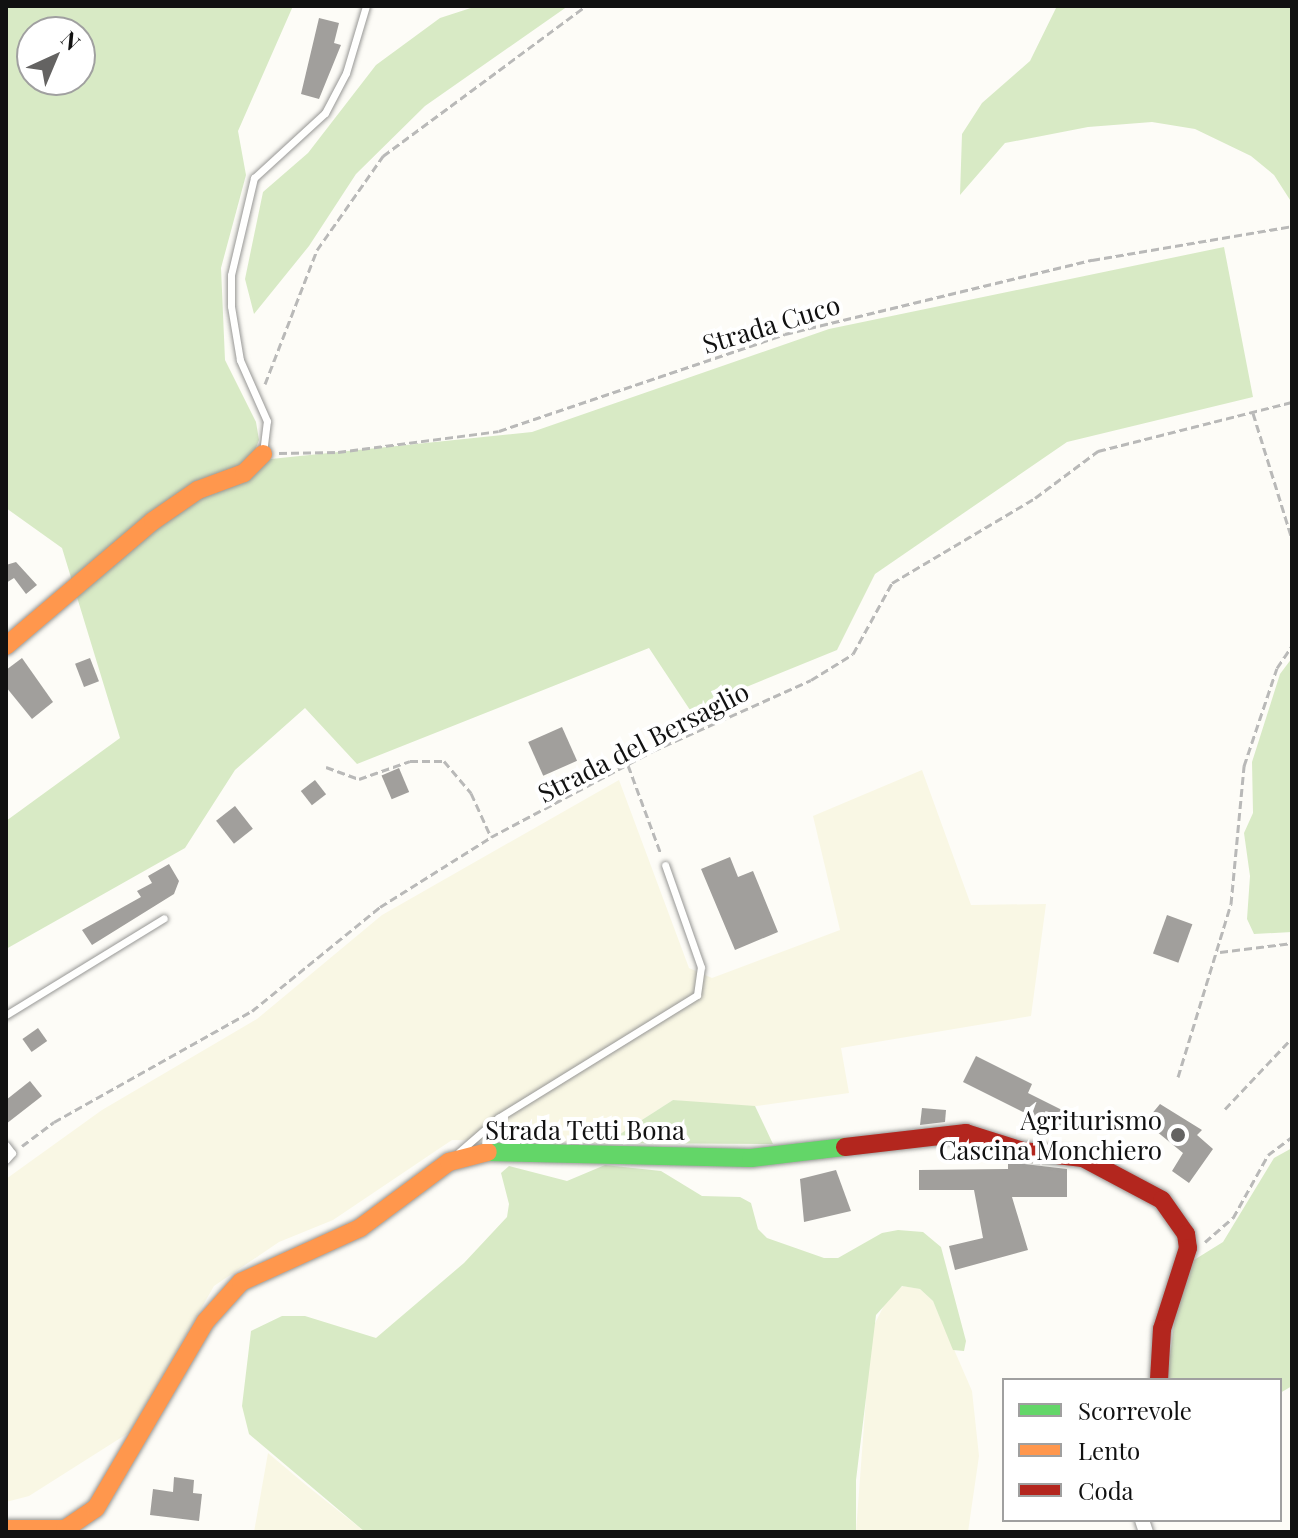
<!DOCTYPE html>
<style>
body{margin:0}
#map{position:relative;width:1298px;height:1538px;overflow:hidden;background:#fdfcf7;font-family:"Playfair Display",serif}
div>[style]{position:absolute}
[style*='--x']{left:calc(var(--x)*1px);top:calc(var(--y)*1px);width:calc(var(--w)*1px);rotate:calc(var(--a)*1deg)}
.farmland>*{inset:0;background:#f9f7e4}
.forest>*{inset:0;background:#d8eac5}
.building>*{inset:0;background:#a19f9c;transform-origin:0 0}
.path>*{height:3px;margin-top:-1.5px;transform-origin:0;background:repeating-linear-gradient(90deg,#b9b9b8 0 8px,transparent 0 12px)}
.roads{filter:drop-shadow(0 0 2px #979795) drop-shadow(0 0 2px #979795)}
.lane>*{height:7px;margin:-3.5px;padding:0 3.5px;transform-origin:3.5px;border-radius:3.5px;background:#fffffe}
.street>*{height:14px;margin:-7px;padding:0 7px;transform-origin:7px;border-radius:7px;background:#fffffe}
.fast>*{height:18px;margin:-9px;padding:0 9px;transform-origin:9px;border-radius:9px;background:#63d668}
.slow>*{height:18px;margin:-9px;padding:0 9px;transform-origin:9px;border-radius:9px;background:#ff974d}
.jam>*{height:18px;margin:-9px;padding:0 9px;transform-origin:9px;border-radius:9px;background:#b3261e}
.dots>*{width:22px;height:22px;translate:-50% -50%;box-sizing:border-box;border:4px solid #fff;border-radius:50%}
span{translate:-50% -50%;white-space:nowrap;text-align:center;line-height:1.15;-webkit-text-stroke:8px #fff;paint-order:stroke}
.street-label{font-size:26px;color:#111}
.poi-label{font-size:26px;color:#111}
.right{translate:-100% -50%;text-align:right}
.frame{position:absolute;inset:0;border:8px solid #111;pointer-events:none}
.legend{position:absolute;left:1002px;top:1378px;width:280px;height:144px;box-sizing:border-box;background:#fff;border:2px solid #a0a0a0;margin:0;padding:10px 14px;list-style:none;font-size:24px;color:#111}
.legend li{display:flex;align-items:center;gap:16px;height:40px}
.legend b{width:40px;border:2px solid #a0a0a0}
.north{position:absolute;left:16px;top:16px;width:80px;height:80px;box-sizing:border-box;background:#fff;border:2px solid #a0a0a0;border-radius:50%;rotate:44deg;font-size:22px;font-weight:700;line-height:32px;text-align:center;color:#111}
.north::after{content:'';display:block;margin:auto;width:28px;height:36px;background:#646362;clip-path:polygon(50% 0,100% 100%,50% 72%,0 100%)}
</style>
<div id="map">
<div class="farmland">
<div style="clip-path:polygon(922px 770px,971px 905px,1046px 904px,1031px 1016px,841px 1048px,849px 1093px,742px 1108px,673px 1100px,606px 1143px,452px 1140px,333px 1220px,279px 1242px,214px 1286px,130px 1432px,29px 1496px,6px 1502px,6px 1179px,102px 1110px,257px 1019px,382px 915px,619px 780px,689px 968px,712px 978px,840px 930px,813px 816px)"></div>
<div style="clip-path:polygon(903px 1286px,920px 1289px,933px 1301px,972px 1391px,979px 1456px,968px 1532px,856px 1532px,871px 1331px,890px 1294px)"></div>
<div style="clip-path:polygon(268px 1453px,306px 1485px,365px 1532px,254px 1532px)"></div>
</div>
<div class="forest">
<div style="clip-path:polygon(evenodd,6px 6px,293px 6px,238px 131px,246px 175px,221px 268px,225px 360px,256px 422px,259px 440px,251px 461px,532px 432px,829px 329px,1224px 247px,1253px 397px,1067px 442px,875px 574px,837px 650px,690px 710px,649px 648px,357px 764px,305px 708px,235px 770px,185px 848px,6px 949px,6px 821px,120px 738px,62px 548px,6px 508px,6px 6px,32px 32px,80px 32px,80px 80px,32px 80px,32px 32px)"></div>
<div style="clip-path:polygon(477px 6px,568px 6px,425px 106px,356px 174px,309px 246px,254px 314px,245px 279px,263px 192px,308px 153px,376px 65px,440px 18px)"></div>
<div style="clip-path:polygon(1057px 6px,1292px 6px,1292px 203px,1274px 175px,1251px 156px,1195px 129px,1152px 122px,1088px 127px,1005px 143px,960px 195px,962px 134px,982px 103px,1030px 61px)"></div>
<div style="clip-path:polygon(1292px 658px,1292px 932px,1254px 934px,1247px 919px,1250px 876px,1244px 833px,1253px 813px,1252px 762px,1280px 674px)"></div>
<div style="clip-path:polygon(673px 1100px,755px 1106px,773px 1144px,606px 1143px)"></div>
<div style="clip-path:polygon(1292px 1148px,1292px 1386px,1280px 1393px,1280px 1380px,1167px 1380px,1176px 1309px,1194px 1260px,1223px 1242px,1274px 1158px)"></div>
<div style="clip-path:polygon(605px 1165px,661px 1171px,702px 1196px,740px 1197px,751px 1203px,758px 1229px,767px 1238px,824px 1258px,838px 1258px,882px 1233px,898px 1230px,923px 1232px,941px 1247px,966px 1341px,964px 1351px,953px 1350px,933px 1301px,920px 1289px,902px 1286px,876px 1315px,856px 1480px,856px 1532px,365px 1532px,249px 1434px,242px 1406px,251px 1331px,282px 1316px,305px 1316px,376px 1338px,464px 1263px,507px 1217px,509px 1204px,501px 1173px,509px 1166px,567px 1181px)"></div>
</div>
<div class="building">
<div style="clip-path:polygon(319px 18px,339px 23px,334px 43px,341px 45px,319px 99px,301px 94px)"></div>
<div style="clip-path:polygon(16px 562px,37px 585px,26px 594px,14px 578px,6px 583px,6px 565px)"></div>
<div style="clip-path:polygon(22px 658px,53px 702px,32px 719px,6px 687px,6px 670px)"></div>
<div style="left:90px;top:658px;width:25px;height:16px;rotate:69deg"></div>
<div style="left:562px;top:727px;width:37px;height:37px;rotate:66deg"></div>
<div style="left:399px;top:768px;width:26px;height:19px;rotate:67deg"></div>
<div style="left:315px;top:780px;width:18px;height:18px;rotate:52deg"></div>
<div style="left:235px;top:806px;width:29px;height:24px;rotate:52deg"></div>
<div style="clip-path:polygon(730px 857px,738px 877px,753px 871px,778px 932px,735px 950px,701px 869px)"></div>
<div style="clip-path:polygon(169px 864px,179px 881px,174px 894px,92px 945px,82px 930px,141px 897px,137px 891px,152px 883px,148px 876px)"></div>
<div style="left:1167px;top:915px;width:27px;height:41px;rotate:20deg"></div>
<div style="left:38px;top:1028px;width:16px;height:19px;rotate:55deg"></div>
<div style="clip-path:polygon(976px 1056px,1032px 1084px,1028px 1093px,1070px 1114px,1061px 1131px,963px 1082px)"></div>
<div style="clip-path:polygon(30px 1081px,42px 1096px,6px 1124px,6px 1100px)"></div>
<div style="clip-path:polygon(1160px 1104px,1202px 1130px,1197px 1135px,1213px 1149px,1189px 1183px,1172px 1171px,1183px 1153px,1145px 1122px)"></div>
<div style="clip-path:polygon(922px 1108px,946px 1110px,945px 1122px,920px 1125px)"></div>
<div style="clip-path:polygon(1008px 1162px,1067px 1169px,1067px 1197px,1012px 1197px,1028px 1250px,955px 1270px,949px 1246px,983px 1238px,974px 1190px,919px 1190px,919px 1170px,1008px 1169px)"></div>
<div style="clip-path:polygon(836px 1170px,851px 1211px,804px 1222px,800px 1179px)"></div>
<div style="clip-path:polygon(174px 1477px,194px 1480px,193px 1493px,202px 1494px,199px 1521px,150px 1515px,153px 1489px,173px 1492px)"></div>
</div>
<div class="path">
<div style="--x:265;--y:384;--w:144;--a:-68.8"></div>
<div style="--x:317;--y:250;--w:115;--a:-54.9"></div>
<div style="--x:383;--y:156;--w:252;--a:-36.5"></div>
<div style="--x:1253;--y:413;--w:132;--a:72.8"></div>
<div style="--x:279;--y:453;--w:59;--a:-1"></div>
<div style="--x:338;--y:452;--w:162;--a:-7.4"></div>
<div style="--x:499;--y:431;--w:302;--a:-18.7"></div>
<div style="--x:785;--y:334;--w:316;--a:-13.6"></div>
<div style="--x:1092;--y:260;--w:203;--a:-9.6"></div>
<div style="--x:628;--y:765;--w:95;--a:69.7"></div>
<div style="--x:326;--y:767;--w:35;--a:20"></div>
<div style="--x:359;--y:779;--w:54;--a:-19.4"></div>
<div style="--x:410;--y:761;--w:34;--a:0"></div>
<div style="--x:444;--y:761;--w:42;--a:49.8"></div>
<div style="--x:471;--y:793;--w:48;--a:65.6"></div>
<div style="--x:1220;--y:952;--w:73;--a:-7.1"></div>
<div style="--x:1178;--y:1077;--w:181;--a:-73"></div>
<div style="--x:1231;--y:904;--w:139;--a:-84.6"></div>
<div style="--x:1244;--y:766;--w:103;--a:-71.4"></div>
<div style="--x:1277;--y:668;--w:27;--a:-56"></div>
<div style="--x:1225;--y:1109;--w:98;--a:-46.7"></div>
<div style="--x:22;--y:1146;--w:40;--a:-37"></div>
<div style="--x:54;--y:1122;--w:227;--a:-29.3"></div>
<div style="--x:252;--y:1011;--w:165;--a:-39.1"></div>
<div style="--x:380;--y:907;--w:131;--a:-32.2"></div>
<div style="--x:491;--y:837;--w:183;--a:-28"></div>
<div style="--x:653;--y:751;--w:173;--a:-24.2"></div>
<div style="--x:811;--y:680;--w:49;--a:-31.8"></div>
<div style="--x:853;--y:654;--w:81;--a:-61.2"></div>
<div style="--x:892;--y:583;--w:166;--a:-30.7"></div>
<div style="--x:1035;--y:498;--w:79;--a:-36.7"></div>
<div style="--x:1098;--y:451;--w:200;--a:-14.2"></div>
<div style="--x:1205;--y:1242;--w:37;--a:-41"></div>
<div style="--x:1233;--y:1218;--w:72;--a:-60.9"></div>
<div style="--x:1268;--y:1155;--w:30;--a:-37"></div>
</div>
<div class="roads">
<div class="lane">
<div style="--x:263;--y:453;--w:32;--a:-83"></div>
<div style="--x:267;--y:421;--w:67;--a:-113.9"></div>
<div style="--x:240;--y:360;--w:55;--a:-99.5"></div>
<div style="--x:231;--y:306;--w:31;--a:-90"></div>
<div style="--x:231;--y:275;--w:100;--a:-76.7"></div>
<div style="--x:254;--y:178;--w:96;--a:-42.5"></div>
<div style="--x:325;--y:113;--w:45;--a:-62.3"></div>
<div style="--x:346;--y:73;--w:70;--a:-73.4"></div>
<div style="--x:6;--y:1015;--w:185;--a:-31.5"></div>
<div style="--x:6;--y:1145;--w:10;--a:53"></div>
<div style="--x:12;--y:1153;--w:9;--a:131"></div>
<div style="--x:459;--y:1152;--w:52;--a:-41.1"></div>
<div style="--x:498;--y:1118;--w:234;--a:-31.7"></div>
<div style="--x:697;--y:995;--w:28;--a:-82"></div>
<div style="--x:701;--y:967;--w:108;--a:-109.4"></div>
</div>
<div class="street">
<div style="--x:1142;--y:1520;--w:13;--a:72"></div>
</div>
<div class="fast">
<div style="--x:488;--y:1152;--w:263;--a:1.3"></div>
<div style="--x:751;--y:1158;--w:95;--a:-6.7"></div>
</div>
<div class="slow">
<div style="--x:6;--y:646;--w:193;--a:-40.4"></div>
<div style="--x:153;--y:521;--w:55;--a:-34.6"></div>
<div style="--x:198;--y:490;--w:49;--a:-20.3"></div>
<div style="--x:244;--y:473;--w:27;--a:-45"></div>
<div style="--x:6;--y:1529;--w:59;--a:0"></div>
<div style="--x:65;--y:1529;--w:37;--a:-34"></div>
<div style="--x:96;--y:1508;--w:216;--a:-59.6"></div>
<div style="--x:205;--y:1322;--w:54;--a:-48"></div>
<div style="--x:241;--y:1282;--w:131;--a:-24.4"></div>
<div style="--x:360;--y:1228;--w:111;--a:-36.6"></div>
<div style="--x:449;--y:1162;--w:40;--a:-14.4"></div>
</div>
<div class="jam">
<div style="--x:845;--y:1147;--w:122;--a:-6.6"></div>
<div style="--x:966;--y:1133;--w:60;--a:17.5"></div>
<div style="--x:1023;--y:1151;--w:60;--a:6.7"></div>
<div style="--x:1083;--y:1158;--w:89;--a:28"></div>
<div style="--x:1162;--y:1200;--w:42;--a:54.8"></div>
<div style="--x:1186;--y:1234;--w:14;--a:82"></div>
<div style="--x:1188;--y:1248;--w:85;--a:107.8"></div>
<div style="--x:1162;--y:1329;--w:51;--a:93.4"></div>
</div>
</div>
<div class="dots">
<div style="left:1178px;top:1135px;background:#646362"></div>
</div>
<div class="street-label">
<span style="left:771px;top:324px;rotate:-17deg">Strada Cuco</span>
<span style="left:643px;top:742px;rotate:-27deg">Strada del Bersaglio</span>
<span style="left:585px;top:1130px">Strada Tetti Bona</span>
</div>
<div class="poi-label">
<span class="right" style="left:1162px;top:1135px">Agriturismo<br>Cascina Monchiero</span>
</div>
<div class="frame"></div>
<ul class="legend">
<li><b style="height:10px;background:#63d668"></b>Scorrevole</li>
<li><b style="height:10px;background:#ff974d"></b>Lento</li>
<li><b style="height:10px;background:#b3261e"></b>Coda</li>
</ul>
<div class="north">N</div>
</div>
